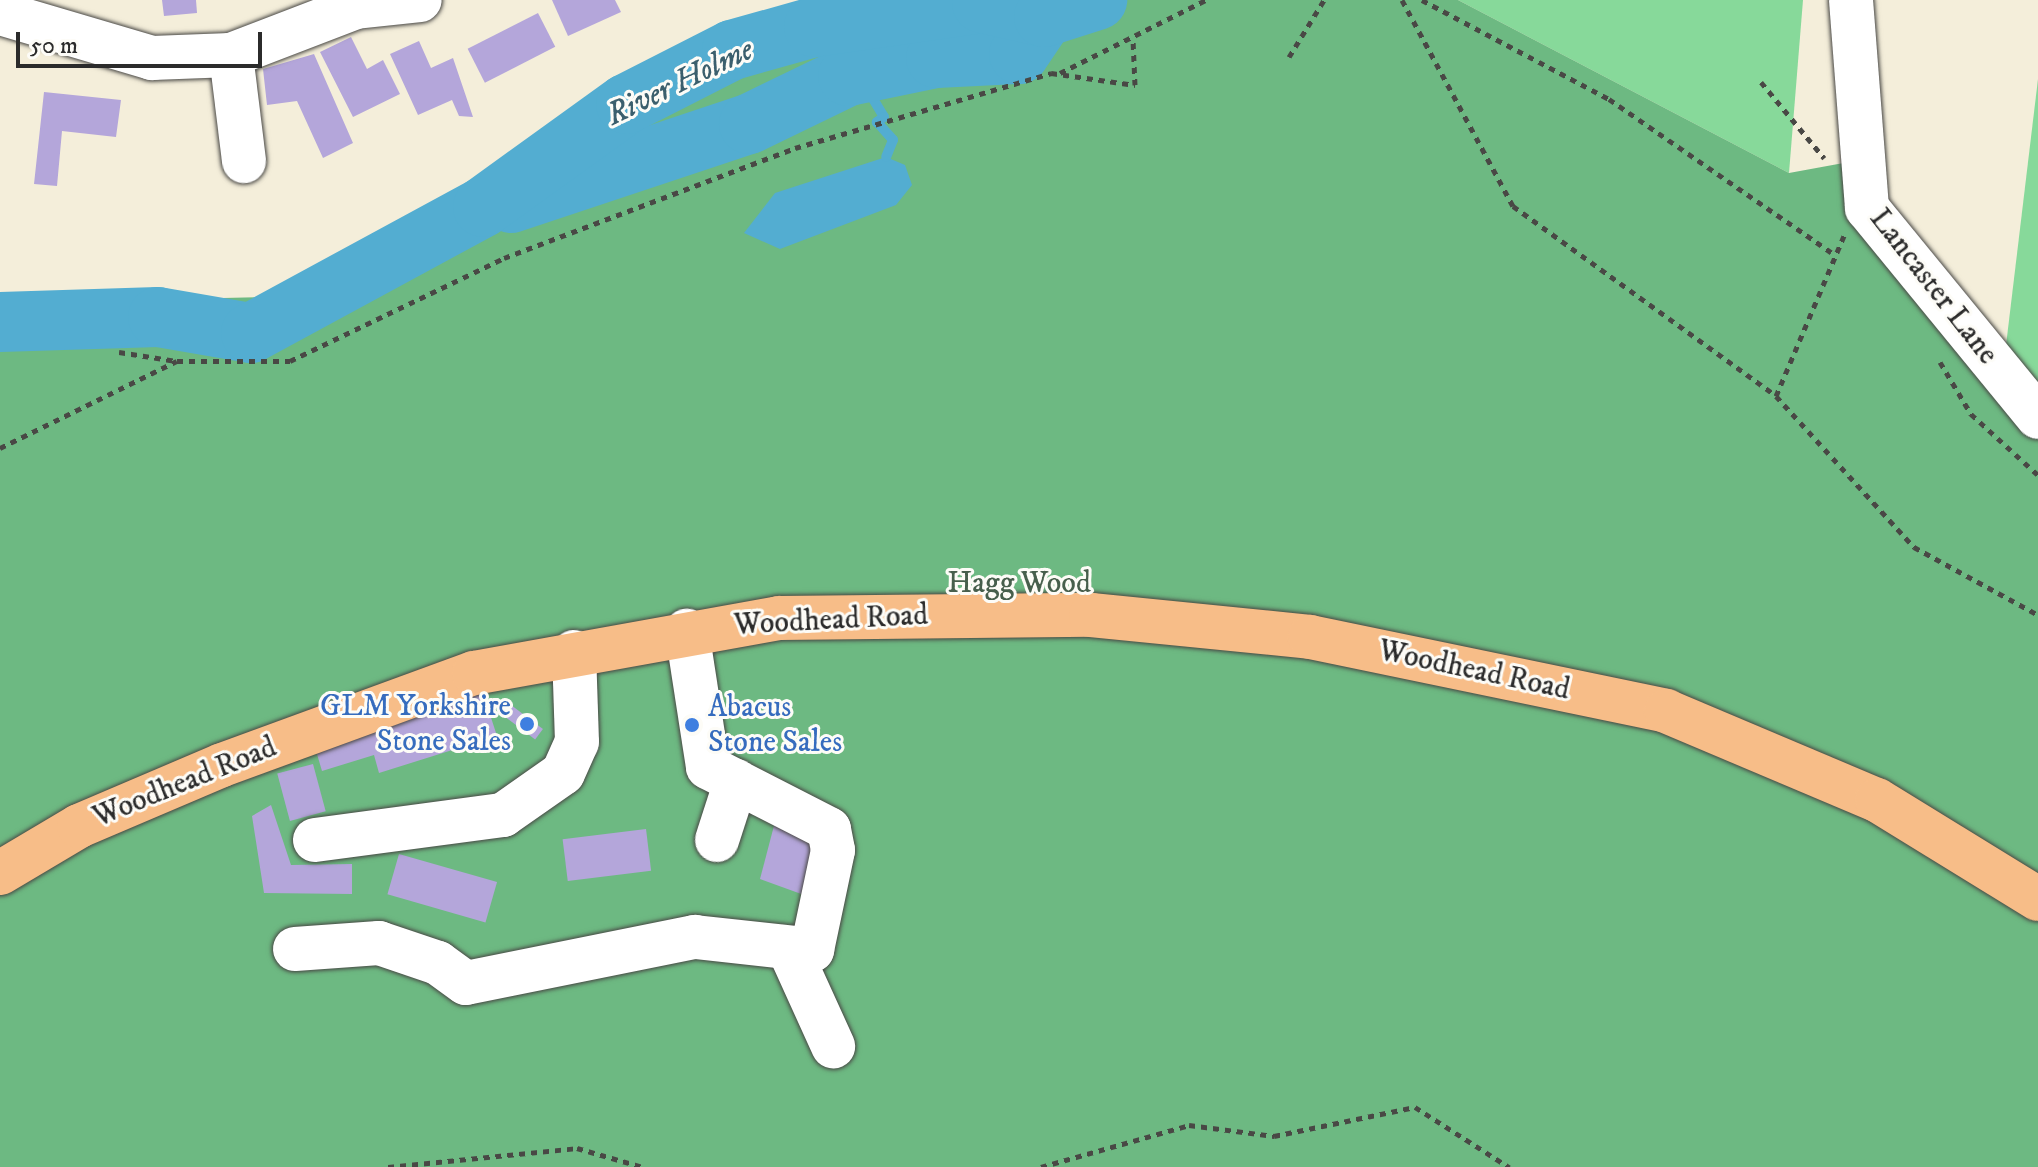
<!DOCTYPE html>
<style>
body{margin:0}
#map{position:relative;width:2038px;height:1167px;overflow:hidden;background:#f4eeda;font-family:"IM FELL DW Pica",serif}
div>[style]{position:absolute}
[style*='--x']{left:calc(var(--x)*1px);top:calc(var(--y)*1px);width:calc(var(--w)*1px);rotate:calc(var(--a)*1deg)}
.green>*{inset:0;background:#87d99a}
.forest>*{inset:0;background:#6db982}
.water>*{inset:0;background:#53add1}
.stream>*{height:10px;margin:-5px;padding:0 5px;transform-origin:5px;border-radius:5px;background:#53add1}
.river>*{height:60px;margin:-30px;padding:0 30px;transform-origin:30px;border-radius:30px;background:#53add1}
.building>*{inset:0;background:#b4a6da;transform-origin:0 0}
.path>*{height:5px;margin-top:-2.5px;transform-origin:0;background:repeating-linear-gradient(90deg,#494845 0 6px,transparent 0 12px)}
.roads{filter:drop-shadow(0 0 2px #494845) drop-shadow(0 0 2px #494845)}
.minor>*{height:44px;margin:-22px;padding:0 22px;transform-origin:22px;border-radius:22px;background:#fff}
.major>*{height:44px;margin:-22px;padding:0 22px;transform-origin:22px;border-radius:22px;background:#f7bd88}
.dots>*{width:22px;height:22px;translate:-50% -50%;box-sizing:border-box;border:4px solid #fdfcf7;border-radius:50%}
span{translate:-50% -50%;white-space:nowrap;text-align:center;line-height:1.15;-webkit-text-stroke:6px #fdfcf7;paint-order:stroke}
.street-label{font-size:30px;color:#2b2b2b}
.park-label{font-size:30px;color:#475f4c}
.shop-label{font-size:30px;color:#366cbe}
.right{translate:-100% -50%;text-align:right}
.left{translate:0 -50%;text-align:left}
.water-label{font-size:32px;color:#3b5f6d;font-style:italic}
.scale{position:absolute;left:16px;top:32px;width:246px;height:36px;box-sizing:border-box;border:4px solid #2b2b2b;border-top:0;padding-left:10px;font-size:24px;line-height:28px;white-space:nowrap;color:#2b2b2b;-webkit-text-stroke:6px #fdfcf7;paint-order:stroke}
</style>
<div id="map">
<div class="green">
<div style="clip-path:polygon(1458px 0,1803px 0,1789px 173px)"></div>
<div style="clip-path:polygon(2038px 79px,2038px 398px,2004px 362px)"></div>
</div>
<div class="forest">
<div style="clip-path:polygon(819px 0,1458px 0,1789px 173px,1849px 162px,2038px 398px,2038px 1167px,0 1167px,0 303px,263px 297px,721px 40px)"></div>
</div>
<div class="water">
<div style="clip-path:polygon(886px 157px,905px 165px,912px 185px,896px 205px,780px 249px,744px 233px,775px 193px)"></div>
</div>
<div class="stream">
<div style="--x:858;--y:74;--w:50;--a:58.8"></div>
<div style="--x:884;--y:117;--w:9;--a:144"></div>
<div style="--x:877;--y:122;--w:24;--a:48"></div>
<div style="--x:893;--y:140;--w:18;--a:112"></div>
</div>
<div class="river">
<div style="--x:511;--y:203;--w:251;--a:-18.4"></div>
<div style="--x:749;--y:124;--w:110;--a:-25.9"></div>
<div style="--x:848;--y:76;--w:90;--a:-11.6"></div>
<div style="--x:936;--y:58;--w:83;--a:-2.8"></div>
<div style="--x:1019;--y:54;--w:45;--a:-56"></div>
<div style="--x:0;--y:322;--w:158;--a:-1.8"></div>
<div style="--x:158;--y:317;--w:94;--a:9.8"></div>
<div style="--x:251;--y:333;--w:264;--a:-28.5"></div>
<div style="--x:483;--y:207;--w:176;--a:-35.8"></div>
<div style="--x:626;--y:104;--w:119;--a:-27"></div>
<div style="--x:732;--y:50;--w:85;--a:-15.7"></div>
<div style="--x:814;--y:27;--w:170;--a:-8.1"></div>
<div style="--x:982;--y:3;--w:64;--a:12.7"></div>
<div style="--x:1044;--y:17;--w:56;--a:-17.8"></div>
</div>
<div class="building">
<div style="clip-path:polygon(162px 0,196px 0,197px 13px,164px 16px)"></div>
<div style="clip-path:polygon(552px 0,615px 0,621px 12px,568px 36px)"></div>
<div style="left:538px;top:13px;width:38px;height:79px;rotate:63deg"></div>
<div style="clip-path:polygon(351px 37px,367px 69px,383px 60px,400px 94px,353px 117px,320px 52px)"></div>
<div style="clip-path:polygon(419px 41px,431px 68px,453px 58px,473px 117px,459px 116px,452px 100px,418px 115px,390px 54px)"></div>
<div style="clip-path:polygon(314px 54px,353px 143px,323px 158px,297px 101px,267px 105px,263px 69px)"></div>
<div style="clip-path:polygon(44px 92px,121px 100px,116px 137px,62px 131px,57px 186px,34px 184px)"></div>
<div style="clip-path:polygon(483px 693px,497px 736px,379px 773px,374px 755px,322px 771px,314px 744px)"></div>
<div style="left:507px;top:702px;width:45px;height:13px;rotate:37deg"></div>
<div style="left:313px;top:764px;width:49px;height:37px;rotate:75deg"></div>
<div style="clip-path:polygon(271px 805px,291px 865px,352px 864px,352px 894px,264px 893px,252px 816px)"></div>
<div style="clip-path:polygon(776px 818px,819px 838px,804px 895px,760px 879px)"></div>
<div style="left:646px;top:829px;width:42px;height:84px;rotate:83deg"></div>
<div style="left:399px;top:854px;width:102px;height:42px;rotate:16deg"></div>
</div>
<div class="path">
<div style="--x:1402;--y:0;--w:234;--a:61.7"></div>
<div style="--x:1513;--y:206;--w:324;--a:35.8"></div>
<div style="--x:1776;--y:396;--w:205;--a:47.6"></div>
<div style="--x:1914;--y:547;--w:141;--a:28.7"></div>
<div style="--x:1422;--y:0;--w:212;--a:27.9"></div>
<div style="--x:1609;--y:99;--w:270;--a:34.6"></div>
<div style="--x:1289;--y:57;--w:67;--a:-58.4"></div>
<div style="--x:1060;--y:73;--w:163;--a:-26.6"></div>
<div style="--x:1761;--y:82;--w:99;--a:50.3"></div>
<div style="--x:119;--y:352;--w:58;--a:9"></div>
<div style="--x:1940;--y:362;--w:61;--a:59.2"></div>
<div style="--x:1971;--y:414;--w:91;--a:42.3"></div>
<div style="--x:1776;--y:396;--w:174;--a:-67"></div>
<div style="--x:0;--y:448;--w:197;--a:-26.2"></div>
<div style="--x:177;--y:361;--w:113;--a:0"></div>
<div style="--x:290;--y:361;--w:237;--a:-25.7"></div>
<div style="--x:504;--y:258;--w:311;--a:-20.7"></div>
<div style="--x:795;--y:148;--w:267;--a:-16.3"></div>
<div style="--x:1051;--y:73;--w:85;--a:8.1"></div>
<div style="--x:1135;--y:85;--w:45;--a:-92.5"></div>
<div style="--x:388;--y:1167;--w:190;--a:-5.7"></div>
<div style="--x:577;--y:1148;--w:69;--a:16.1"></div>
<div style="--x:1041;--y:1167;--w:154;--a:-15.8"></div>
<div style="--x:1189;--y:1125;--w:86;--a:7.4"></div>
<div style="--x:1274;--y:1136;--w:144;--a:-11.6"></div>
<div style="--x:1415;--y:1107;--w:112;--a:32.6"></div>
</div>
<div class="roads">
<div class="minor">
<div style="--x:1851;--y:0;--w:209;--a:85.6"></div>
<div style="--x:1867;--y:208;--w:270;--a:50.7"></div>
<div style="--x:0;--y:13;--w:159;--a:16.5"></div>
<div style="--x:152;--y:58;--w:79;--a:-2.2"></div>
<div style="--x:231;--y:55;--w:134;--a:-21"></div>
<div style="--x:356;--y:7;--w:64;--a:-6.2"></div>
<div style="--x:231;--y:55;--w:107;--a:83"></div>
<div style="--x:315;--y:840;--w:190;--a:-7.6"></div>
<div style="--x:503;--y:815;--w:73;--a:-35"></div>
<div style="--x:563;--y:773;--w:34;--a:-66"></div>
<div style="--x:577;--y:742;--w:90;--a:-91.9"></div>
<div style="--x:717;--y:840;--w:62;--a:-72.1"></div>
<div style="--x:295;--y:949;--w:84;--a:-4.1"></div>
<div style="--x:379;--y:943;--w:62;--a:18.7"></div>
<div style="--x:438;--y:963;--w:34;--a:36"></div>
<div style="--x:466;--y:983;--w:234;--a:-11.4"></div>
<div style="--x:695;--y:937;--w:118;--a:6.3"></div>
<div style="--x:812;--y:950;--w:102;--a:-78.1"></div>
<div style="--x:833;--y:850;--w:21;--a:-101"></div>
<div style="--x:829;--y:829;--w:136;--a:-152.9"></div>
<div style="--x:708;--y:767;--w:138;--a:-98.8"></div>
<div style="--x:789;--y:949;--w:107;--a:65.6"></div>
</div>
<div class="major">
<div style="--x:0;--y:873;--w:92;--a:-30.7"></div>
<div style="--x:79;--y:826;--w:155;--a:-23.1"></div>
<div style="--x:222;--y:765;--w:268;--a:-20.1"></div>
<div style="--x:474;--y:673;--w:310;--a:-10.2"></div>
<div style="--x:779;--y:618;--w:312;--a:-0.6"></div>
<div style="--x:1091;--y:615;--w:220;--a:5.7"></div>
<div style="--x:1310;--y:637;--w:364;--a:11.7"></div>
<div style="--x:1666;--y:711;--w:229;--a:22.9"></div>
<div style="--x:1877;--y:800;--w:189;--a:31.6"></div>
</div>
</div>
<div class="dots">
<div style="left:527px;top:724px;background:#3f7fe0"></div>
<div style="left:692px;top:725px;background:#3f7fe0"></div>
</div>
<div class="street-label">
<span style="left:1933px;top:287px;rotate:52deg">Lancaster Lane</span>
<span style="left:831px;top:621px;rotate:-3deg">Woodhead Road</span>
<span style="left:1474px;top:671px;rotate:12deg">Woodhead Road</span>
<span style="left:185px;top:783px;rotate:-22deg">Woodhead Road</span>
</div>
<div class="park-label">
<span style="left:1019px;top:584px">Hagg Wood</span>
</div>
<div class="shop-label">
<span class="right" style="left:511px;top:724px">GLM Yorkshire<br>Stone Sales</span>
<span class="left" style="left:708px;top:725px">Abacus<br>Stone Sales</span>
</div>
<div class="water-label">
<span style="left:680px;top:83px;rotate:-26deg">River Holme</span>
</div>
<div class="scale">50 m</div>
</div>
